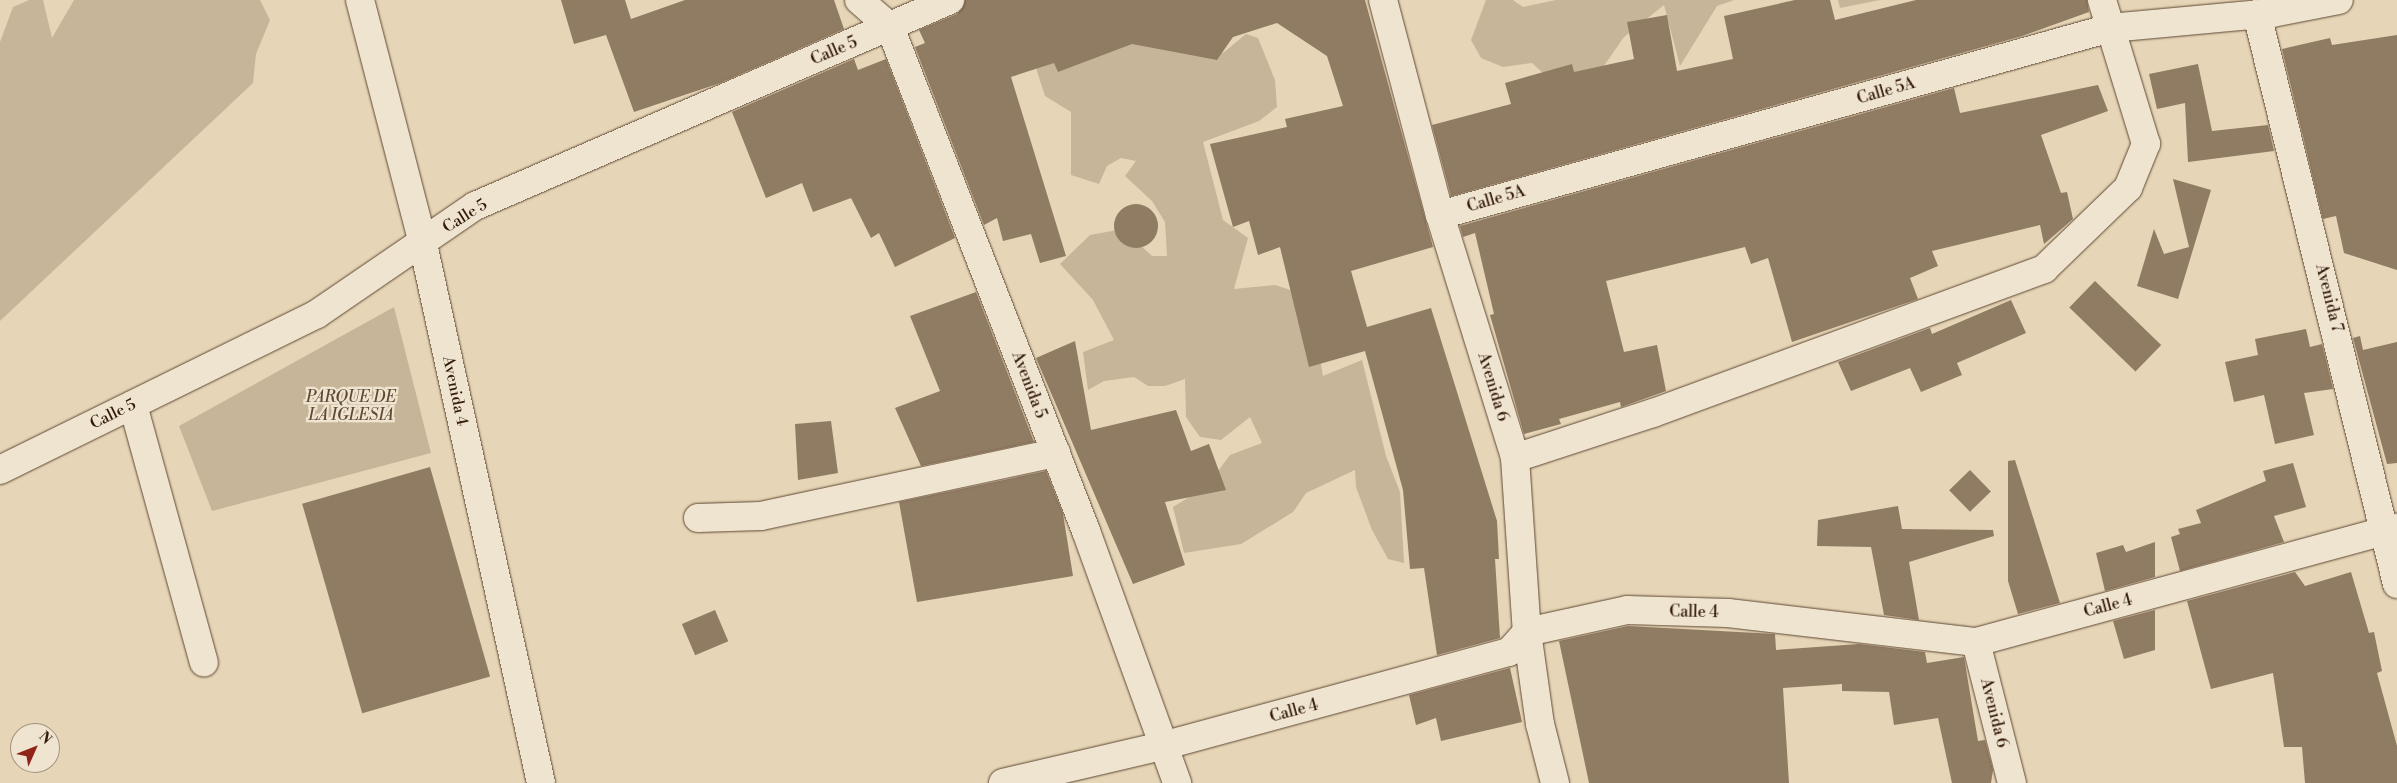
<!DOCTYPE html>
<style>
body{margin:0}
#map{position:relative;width:2397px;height:783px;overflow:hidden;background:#e6d5b6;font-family:"Libre Bodoni",serif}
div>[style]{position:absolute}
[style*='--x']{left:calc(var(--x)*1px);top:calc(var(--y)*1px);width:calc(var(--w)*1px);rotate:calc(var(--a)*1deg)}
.green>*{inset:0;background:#c7b599}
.building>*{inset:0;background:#907b63;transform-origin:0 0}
.round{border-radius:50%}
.roads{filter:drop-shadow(0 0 1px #5f4834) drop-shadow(0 0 1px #5f4834)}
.minor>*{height:28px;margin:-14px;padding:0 14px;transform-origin:14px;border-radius:14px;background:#efe4d0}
span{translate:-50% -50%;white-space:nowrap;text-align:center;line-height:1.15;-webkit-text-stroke:4.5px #efe4d0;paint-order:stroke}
.street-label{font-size:16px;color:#321909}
.park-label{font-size:16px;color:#5f4834;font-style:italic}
.north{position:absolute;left:10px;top:723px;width:50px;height:50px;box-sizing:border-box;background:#efe4d0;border:1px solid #a39380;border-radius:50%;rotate:46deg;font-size:14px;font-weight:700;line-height:20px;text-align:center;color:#321909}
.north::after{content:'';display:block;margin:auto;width:18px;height:22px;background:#8f2418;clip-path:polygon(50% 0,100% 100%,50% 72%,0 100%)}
</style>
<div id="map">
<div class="green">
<div style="clip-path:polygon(29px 0,43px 0,52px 38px,74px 0,260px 0,270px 20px,256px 54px,253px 83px,0 321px,0 42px,13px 7px)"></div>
<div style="clip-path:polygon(1486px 0,1513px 0,1523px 7px,1556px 0,1734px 0,1717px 6px,1680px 66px,1664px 5px,1624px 37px,1601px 70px,1602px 99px,1543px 73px,1532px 63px,1503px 67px,1481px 58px,1471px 40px)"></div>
<div style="clip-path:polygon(1838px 0,1880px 0,1840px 8px)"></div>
<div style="clip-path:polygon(1136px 27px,1223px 53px,1246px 34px,1258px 38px,1275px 80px,1277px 107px,1259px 121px,1203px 142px,1223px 220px,1248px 238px,1234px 289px,1275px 285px,1309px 296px,1323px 376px,1362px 360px,1386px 456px,1400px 492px,1404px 563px,1388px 559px,1372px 530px,1356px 487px,1355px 470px,1306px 493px,1293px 512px,1241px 544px,1184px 553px,1173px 507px,1207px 486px,1230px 455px,1262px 443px,1250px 417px,1221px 440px,1200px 437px,1186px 417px,1185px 379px,1165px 386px,1148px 386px,1134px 377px,1104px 381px,1088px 390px,1083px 352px,1114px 340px,1093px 300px,1060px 264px,1090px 235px,1123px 229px,1152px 256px,1167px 256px,1165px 222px,1152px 201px,1125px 176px,1136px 161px,1121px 158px,1107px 166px,1099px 184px,1071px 175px,1071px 112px,1045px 96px,1035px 65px)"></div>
<div style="clip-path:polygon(394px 307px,431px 453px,212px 511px,179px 426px)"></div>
</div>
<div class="building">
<div style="clip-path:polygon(561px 0,625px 0,631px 19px,685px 0,834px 0,844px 29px,720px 83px,634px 112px,606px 35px,574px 44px)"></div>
<div style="clip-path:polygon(965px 0,1365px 0,1433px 247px,1351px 271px,1367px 327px,1431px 308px,1497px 521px,1499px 559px,1495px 559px,1500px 638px,1437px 655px,1424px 568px,1410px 569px,1403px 490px,1365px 351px,1309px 367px,1280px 247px,1258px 255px,1249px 221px,1233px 227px,1210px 144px,1287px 127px,1285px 119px,1343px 106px,1327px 56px,1277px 23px,1233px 37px,1217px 60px,1132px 44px,1058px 72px,1054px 63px,1011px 77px,1066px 256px,1040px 263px,1031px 234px,1003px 241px,997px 218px,984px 225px,915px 47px,925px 43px,919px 30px,957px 14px)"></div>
<div style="clip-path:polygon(1795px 0,1830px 0,1835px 20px,1916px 0,2087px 0,2089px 12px,2022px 36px,1451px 196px,1432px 125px,1511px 104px,1505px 83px,1572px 64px,1574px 72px,1634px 59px,1627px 22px,1667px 15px,1677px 71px,1733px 59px,1724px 16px)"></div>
<div style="clip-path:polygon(2397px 35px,2397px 270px,2344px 253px,2336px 216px,2323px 219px,2282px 49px,2330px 38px,2332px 45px)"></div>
<div style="clip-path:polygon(854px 59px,858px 70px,886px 59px,955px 238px,895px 267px,879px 233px,871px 238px,851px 198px,813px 212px,802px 183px,766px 198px,732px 112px)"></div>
<div style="clip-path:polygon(2198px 64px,2212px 131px,2268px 125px,2274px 151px,2188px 162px,2185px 103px,2157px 109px,2149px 74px)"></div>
<div style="clip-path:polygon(2098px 85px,2108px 111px,2041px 135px,2061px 193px,2067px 192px,2073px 219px,2044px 244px,2040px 225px,1932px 251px,1938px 266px,1910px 278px,1918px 299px,1792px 342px,1768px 258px,1751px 264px,1745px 247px,1606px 281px,1624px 352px,1657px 345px,1666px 391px,1621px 407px,1620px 402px,1559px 419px,1561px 424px,1524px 434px,1490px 315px,1494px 314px,1475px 233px,1463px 237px,1460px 226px,1954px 88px,1960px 113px)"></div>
<div style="clip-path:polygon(2173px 179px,2211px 190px,2178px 299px,2137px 286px,2154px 229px,2164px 254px,2189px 247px)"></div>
<div class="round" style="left:1114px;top:204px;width:44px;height:44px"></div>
<div style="left:2095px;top:281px;width:92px;height:37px;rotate:44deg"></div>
<div style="clip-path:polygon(976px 292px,1034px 442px,921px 466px,895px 408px,940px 391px,910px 316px)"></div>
<div style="clip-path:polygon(2011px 300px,2026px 333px,1957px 363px,1962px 375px,1921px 392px,1910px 368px,1851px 391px,1838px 362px,1930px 328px,1932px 334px)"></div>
<div style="clip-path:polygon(2306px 329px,2310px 347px,2322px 344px,2333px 389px,2304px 393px,2314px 435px,2275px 444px,2264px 395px,2234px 402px,2225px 362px,2258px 355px,2255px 339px)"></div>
<div style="clip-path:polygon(2360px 336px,2363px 350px,2397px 342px,2397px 463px,2387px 464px,2353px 338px)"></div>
<div style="clip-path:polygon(1075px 341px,1091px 430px,1176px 410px,1191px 451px,1209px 444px,1226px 490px,1165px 502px,1185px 565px,1133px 584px,1036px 358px)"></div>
<div style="clip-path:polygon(831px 421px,838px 473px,798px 480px,795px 424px)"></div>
<div style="clip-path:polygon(2015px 460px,2060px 603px,2018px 614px,2008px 581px,2008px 461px)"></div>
<div style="clip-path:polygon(2293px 463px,2306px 507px,2274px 516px,2284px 542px,2180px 571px,2171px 537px,2180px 534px,2178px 529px,2201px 523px,2196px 510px,2266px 481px,2263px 471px)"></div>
<div style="left:430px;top:467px;width:218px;height:133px;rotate:74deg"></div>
<div style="left:1970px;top:470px;width:30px;height:29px;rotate:46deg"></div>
<div style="clip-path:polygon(1046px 471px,1063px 514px,1073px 576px,917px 602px,899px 502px)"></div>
<div style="clip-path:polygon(1898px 506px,1902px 529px,1993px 530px,1994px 536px,1909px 562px,1919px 620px,1884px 615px,1871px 547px,1817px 546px,1818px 520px)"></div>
<div style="clip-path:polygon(2155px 542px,2155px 577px,2105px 591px,2096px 553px,2123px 545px,2126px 552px)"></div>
<div style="clip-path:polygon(2295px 572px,2305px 586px,2351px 572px,2369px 633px,2374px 632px,2382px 671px,2377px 673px,2397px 746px,2397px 783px,2305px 783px,2302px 747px,2284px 747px,2273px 673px,2211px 689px,2187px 601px)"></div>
<div style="left:715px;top:610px;width:34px;height:36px;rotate:67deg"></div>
<div style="clip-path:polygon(2155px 610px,2155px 650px,2124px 659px,2113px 621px)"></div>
<div style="clip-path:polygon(1628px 626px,1775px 634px,1776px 650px,1859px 644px,1925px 652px,1927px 663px,1964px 657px,1978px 741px,1985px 740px,1993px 770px,1991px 783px,1952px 783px,1938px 718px,1894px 725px,1889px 692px,1842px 691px,1842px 684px,1783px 688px,1789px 783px,1589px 783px,1559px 641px)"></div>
<div style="clip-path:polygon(1510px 668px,1522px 722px,1441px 741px,1436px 718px,1416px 725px,1409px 695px)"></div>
</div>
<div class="roads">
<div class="minor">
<div style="--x:360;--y:0;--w:252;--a:75.5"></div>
<div style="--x:423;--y:244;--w:552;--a:77.65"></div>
<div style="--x:859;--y:0;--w:41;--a:41.1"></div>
<div style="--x:890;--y:27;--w:541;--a:68.75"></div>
<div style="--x:1086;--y:531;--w:268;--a:70.1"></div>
<div style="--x:1383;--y:0;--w:222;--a:75.2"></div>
<div style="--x:1440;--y:215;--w:254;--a:72.8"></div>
<div style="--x:1515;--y:458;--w:174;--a:86.1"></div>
<div style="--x:1527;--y:632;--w:93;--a:82"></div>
<div style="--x:1540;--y:724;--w:61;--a:75.7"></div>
<div style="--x:2257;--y:14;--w:587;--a:76.2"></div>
<div style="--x:1440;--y:215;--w:696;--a:-15.59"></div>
<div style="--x:2110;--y:28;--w:163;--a:-5.3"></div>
<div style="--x:2272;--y:13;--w:68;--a:-11"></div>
<div style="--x:133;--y:405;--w:267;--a:74.6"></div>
<div style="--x:1515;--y:458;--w:145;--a:-18.1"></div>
<div style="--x:1653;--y:413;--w:417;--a:-20.2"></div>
<div style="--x:2044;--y:269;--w:117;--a:-44"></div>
<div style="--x:2128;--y:188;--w:48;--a:-67.8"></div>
<div style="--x:2146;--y:144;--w:151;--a:-107"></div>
<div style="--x:0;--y:470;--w:353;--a:-26.2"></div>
<div style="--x:317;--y:314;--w:191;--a:-34.4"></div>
<div style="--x:475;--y:206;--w:518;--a:-23.45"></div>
<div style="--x:698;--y:518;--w:63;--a:-1.8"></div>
<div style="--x:761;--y:516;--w:302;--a:-12.1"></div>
<div style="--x:1976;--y:642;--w:146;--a:75.7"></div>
<div style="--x:1003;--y:783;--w:167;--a:-13.1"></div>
<div style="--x:1166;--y:745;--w:355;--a:-15.2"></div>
<div style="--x:1509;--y:652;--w:27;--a:-48"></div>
<div style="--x:1527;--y:632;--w:102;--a:-12.4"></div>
<div style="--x:1627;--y:610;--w:101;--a:1.7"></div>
<div style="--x:1728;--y:613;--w:250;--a:6.7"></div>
<div style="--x:1976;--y:642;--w:436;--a:-15.2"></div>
</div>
</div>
<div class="street-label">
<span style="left:834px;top:51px;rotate:-23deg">Calle 5</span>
<span style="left:1886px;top:91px;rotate:-16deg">Calle 5A</span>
<span style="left:1496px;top:199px;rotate:-16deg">Calle 5A</span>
<span style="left:465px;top:216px;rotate:-32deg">Calle 5</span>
<span style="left:2329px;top:298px;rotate:76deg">Avenida 7</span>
<span style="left:1029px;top:385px;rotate:69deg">Avenida 5</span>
<span style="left:1493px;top:387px;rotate:73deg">Avenida 6</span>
<span style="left:455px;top:391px;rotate:78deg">Avenida 4</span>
<span style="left:113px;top:414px;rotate:-26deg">Calle 5</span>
<span style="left:2108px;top:606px;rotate:-15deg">Calle 4</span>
<span style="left:1694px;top:612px;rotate:1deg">Calle 4</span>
<span style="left:1294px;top:711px;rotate:-15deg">Calle 4</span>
<span style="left:1994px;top:713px;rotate:76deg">Avenida 6</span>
</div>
<div class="park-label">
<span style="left:351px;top:406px">PARQUE DE<br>LA IGLESIA</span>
</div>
<div class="north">N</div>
</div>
